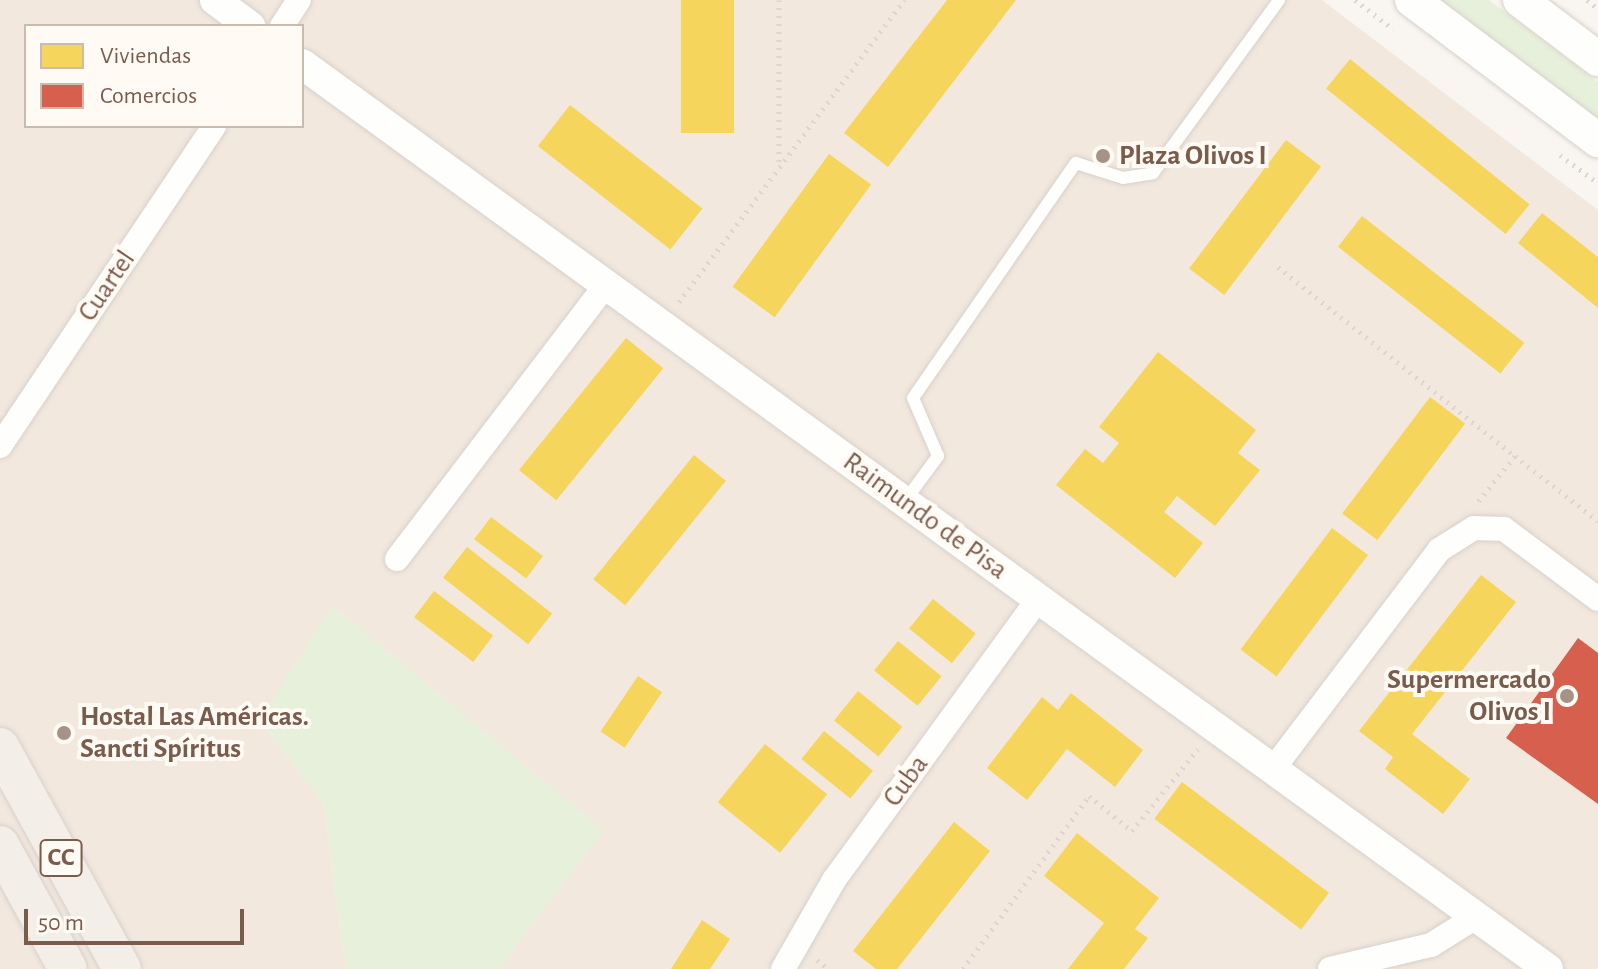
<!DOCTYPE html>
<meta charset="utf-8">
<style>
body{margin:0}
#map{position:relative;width:1598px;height:969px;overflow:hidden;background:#f9f5f0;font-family:"Alegreya Sans",sans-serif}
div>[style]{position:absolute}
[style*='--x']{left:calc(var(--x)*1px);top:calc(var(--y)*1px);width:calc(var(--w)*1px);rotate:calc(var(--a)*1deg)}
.residential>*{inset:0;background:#f2e8de}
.green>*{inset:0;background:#e7f0db}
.homes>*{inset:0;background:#f6d55c;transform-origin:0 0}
.shops>*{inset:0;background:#d6604d}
.path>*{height:5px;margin-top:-2.5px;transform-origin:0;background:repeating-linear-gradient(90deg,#dcd5d0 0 2px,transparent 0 8px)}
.roads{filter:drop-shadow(0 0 2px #d7d1cb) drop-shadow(0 0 2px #d7d1cb)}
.service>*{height:12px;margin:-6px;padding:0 6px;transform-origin:6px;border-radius:6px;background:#fefefd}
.minor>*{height:24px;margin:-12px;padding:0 12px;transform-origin:12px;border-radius:12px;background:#fefefd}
.tertiary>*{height:30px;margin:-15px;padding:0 15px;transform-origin:15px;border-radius:15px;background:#fefefd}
.secondary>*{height:34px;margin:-17px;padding:0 17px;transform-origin:17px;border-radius:17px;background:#fefefd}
.primary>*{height:38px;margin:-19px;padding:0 19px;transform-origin:19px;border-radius:19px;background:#f3eee8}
.dots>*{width:22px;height:22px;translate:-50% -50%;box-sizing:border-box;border:4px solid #fffaf3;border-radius:50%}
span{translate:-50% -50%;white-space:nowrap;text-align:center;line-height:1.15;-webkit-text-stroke:8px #fffaf3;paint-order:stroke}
.shield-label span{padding:2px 6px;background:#fffaf3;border:2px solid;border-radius:6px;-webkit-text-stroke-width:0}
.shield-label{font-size:26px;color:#7a5c4d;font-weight:700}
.poi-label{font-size:28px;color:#7a5c4d;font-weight:700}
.left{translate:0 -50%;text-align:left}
.right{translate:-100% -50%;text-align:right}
.street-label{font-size:28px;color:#7a5c4d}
.legend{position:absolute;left:24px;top:24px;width:280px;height:104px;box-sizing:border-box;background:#fffaf3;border:2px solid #cabbb1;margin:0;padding:10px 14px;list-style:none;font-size:24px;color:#7a5c4d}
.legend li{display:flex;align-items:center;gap:16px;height:40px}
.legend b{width:40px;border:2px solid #cabbb1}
.scale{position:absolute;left:24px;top:909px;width:220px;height:36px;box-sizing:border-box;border:4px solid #7a5c4d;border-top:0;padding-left:10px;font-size:24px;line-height:28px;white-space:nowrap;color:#7a5c4d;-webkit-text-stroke:6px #fffaf3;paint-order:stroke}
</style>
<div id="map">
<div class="residential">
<div style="clip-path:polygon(evenodd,0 0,1322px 0,1598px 210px,1598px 969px,499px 969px,603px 831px,260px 721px,323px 803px,346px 969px,0 969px,0 0,26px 26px,302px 26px,302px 126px,26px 126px,26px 26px)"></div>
</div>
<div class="green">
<div style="clip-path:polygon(1437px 0,1489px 0,1598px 82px,1598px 122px)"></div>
<div style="clip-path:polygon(332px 605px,604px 831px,499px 969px,346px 969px,323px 803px,260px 721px)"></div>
</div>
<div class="homes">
<div style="left:681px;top:0;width:53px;height:133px"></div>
<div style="clip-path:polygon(947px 0,1016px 0,888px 167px,844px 133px)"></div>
<div style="left:1350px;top:59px;width:231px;height:38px;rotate:39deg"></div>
<div style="left:570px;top:105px;width:168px;height:52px;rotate:38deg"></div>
<div style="left:1286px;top:140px;width:44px;height:161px;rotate:37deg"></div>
<div style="left:829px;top:154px;width:52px;height:164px;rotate:36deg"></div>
<div style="clip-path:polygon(1542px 213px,1598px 257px,1598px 308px,1518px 243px)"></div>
<div style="left:1362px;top:216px;width:206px;height:39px;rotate:38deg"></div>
<div style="left:626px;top:338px;width:48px;height:170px;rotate:39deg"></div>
<div style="clip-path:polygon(1158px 352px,1256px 430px,1238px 453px,1260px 470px,1215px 526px,1177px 496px,1164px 512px,1203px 543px,1175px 578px,1056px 485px,1085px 449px,1103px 463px,1119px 443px,1099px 427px)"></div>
<div style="left:1430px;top:397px;width:44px;height:146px;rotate:37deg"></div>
<div style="left:694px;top:455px;width:41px;height:160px;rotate:39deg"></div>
<div style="left:491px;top:517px;width:65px;height:28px;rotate:37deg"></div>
<div style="left:1332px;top:528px;width:45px;height:152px;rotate:37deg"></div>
<div style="left:467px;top:547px;width:108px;height:39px;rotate:38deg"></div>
<div style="clip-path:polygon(1481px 575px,1516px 602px,1412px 734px,1470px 779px,1443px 814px,1385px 769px,1393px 757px,1359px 731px)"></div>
<div style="left:434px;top:591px;width:74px;height:33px;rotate:37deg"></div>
<div style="left:933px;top:599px;width:55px;height:38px;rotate:39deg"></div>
<div style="left:898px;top:641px;width:56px;height:38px;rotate:39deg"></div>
<div style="left:638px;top:676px;width:29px;height:67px;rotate:34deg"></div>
<div style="left:858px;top:691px;width:57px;height:38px;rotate:39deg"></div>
<div style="clip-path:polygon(1071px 693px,1143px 750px,1115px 787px,1067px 749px,1027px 800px,987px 768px,1042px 697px,1058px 710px)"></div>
<div style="left:824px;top:731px;width:63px;height:36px;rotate:39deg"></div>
<div style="left:765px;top:744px;width:80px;height:75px;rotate:39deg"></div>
<div style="left:1182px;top:782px;width:184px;height:46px;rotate:37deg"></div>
<div style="clip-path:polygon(954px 822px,990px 851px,897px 969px,876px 969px,853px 951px)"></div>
<div style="clip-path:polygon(1077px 833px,1159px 898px,1135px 929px,1148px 938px,1124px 969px,1068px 969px,1104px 923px,1044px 876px)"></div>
<div style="clip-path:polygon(702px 920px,730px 939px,710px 969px,671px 969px)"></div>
</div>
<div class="shops">
<div style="clip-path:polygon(1578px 638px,1598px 653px,1598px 804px,1506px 738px)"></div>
</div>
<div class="path">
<div style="--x:779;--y:0;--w:167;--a:90"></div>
<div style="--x:1355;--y:0;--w:48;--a:37.3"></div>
<div style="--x:1587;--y:0;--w:14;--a:39"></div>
<div style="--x:1560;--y:155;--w:47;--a:36.4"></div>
<div style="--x:1278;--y:267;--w:303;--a:38.6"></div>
<div style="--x:1515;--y:456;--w:60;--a:129"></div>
<div style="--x:679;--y:302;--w:377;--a:-53.3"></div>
<div style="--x:1515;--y:456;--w:105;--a:38.1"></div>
<div style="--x:817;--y:960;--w:14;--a:39"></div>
<div style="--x:963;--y:969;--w:214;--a:-53.9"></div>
<div style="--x:1089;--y:796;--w:55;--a:39.1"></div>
<div style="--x:1132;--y:831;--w:105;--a:-51.2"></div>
</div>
<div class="roads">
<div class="service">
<div style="--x:905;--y:501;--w:56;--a:-53.7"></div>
<div style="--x:938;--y:456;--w:63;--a:-113.3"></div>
<div style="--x:913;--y:398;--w:286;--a:-55.3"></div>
<div style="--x:1076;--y:163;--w:49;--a:17.7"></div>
<div style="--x:1123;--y:178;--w:30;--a:-9"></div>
<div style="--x:1153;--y:173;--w:214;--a:-53.9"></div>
</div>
<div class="minor">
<div style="--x:282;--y:26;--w:31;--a:-57"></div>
<div style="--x:0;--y:446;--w:385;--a:-56.2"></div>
<div style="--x:397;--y:559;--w:345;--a:-52.7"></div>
<div style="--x:1273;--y:769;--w:275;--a:-52.8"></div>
<div style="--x:1439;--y:550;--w:41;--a:-32.2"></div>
<div style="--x:1474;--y:528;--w:30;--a:2"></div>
<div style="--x:1504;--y:529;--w:117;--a:36.7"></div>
<div style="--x:783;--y:969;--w:103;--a:-60.2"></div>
<div style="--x:834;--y:880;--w:347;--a:-54"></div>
<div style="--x:1330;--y:969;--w:104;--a:-13.4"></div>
<div style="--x:1431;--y:945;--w:53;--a:-31.9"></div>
</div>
<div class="tertiary">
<div style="--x:215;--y:0;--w:44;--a:36.6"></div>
<div style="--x:302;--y:64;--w:1540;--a:35.99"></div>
</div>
<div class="secondary">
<div style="--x:1412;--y:0;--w:233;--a:37"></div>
<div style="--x:1520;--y:0;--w:98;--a:37.1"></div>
</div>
<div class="primary">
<div style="--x:0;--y:747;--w:253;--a:61.2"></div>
<div style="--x:0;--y:845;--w:141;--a:61.3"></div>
</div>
</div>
<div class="dots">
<div style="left:1103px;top:156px;background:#a69286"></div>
<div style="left:1567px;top:696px;background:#a69286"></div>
<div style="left:64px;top:733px;background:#a69286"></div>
</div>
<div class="shield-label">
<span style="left:61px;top:858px">CC</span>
</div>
<div class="poi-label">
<span class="left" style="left:1119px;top:156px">Plaza Olivos I</span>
<span class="right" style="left:1551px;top:696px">Supermercado<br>Olivos I</span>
<span class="left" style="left:80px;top:733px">Hostal Las Américas.<br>Sancti Spíritus</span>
</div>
<div class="street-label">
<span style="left:107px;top:286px;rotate:-56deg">Cuartel</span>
<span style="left:925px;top:516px;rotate:36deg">Raimundo de Pisa</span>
<span style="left:906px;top:781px;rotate:-54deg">Cuba</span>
</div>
<ul class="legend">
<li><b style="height:22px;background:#f6d55c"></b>Viviendas</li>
<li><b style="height:22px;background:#d6604d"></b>Comercios</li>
</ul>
<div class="scale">50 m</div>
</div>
